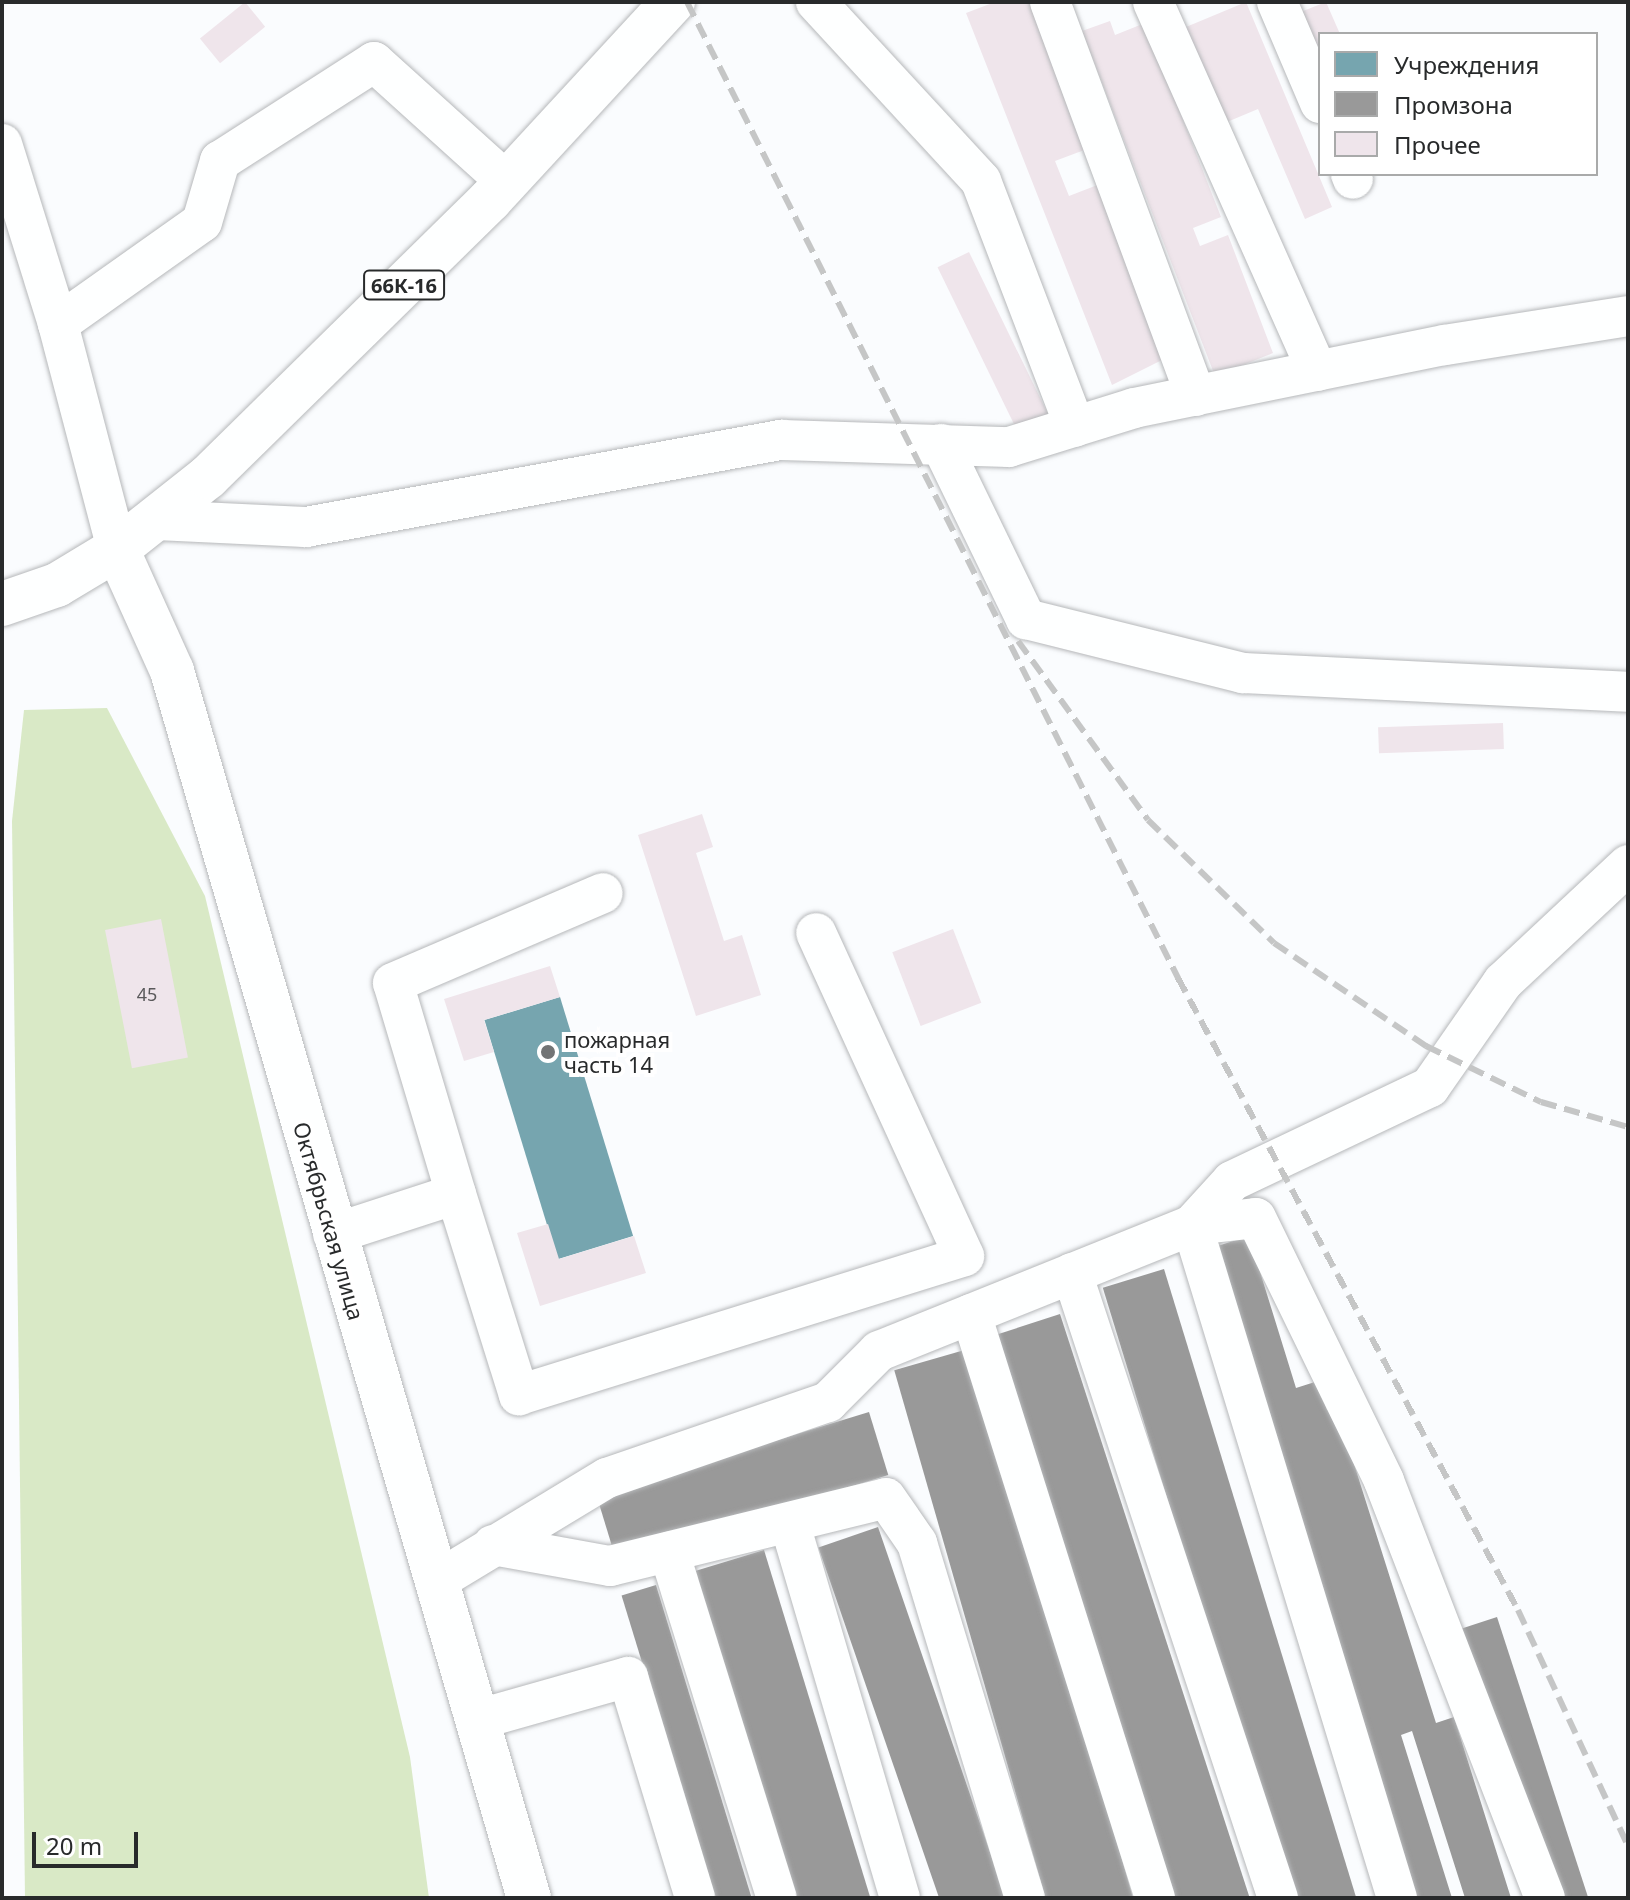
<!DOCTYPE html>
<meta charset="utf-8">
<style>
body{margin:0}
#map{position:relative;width:1630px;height:1900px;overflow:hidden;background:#fafcfe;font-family:"Noto Sans",sans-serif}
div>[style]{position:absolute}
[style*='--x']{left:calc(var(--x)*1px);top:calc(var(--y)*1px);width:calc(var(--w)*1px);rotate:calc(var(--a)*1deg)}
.green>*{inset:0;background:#d9e9c6}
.public>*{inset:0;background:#76a5af;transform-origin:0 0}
.industry>*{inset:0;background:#999;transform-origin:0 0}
.building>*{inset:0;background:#efe5eb;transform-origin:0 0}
.roads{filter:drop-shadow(0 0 2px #b6b8ba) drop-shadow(0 0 2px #b6b8ba)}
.minor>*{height:40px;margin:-20px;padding:0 20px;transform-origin:20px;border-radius:20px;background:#feffff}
.major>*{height:44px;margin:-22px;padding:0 22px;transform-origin:22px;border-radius:22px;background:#feffff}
.rail>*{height:6px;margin-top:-3px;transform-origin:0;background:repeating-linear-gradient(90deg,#c5c6c6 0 16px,transparent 0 24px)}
.dots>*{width:22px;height:22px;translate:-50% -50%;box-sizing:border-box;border:4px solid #fff;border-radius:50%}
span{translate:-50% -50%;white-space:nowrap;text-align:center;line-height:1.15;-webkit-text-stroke:8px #fff;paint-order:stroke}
.number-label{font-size:18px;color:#5a595b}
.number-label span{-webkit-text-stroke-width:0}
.shield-label span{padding:2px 6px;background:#fff;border:2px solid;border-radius:6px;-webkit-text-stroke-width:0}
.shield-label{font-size:20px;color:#282a2b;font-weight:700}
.poi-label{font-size:22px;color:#282a2b}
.left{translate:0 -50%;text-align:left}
.street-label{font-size:22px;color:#282a2b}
.frame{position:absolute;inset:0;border:4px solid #282a2b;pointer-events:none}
.legend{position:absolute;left:1318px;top:32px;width:280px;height:144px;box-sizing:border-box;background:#fff;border:2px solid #a9aaaa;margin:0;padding:10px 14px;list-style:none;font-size:24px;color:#282a2b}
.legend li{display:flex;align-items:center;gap:16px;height:40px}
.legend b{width:40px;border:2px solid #a9aaaa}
.scale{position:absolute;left:32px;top:1832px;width:106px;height:36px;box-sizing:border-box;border:4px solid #282a2b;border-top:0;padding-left:10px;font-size:24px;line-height:28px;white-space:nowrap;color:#282a2b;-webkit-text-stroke:6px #fff;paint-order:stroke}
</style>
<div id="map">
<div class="green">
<div style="clip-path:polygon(107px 708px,205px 896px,410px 1757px,429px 1898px,25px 1898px,12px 821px,24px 710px)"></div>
</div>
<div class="public">
<div style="left:560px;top:997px;width:250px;height:79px;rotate:73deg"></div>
</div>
<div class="industry">
<div style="clip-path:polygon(1249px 1236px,1296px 1388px,1318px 1381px,1327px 1410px,1336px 1407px,1436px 1723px,1454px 1717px,1511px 1898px,1465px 1898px,1412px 1731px,1401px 1735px,1452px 1898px,1414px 1898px,1208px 1249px)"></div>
<div style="left:1164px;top:1269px;width:658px;height:64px;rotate:73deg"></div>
<div style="left:1060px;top:1314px;width:614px;height:76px;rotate:72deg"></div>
<div style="left:975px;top:1347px;width:574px;height:84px;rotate:74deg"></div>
<div style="left:869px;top:1412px;width:66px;height:285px;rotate:73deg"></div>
<div style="left:878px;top:1527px;width:391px;height:63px;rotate:71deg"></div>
<div style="left:764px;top:1550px;width:364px;height:72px;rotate:73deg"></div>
<div style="left:656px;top:1585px;width:327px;height:36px;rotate:73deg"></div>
<div style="left:1497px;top:1617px;width:296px;height:41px;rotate:72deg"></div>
</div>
<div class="building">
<div style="left:245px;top:2px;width:32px;height:58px;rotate:51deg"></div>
<div style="clip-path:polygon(995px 2px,1030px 2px,1087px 149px,1055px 161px,1069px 196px,1100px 184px,1168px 357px,1112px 385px,966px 13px)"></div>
<div style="clip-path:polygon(1246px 2px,1332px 207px,1305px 219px,1258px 109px,1227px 122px,1186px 27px)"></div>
<div style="clip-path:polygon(1326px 2px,1340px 34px,1320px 34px,1320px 63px,1298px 13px)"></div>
<div style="clip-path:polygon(1110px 21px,1115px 35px,1145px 23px,1221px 217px,1193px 228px,1200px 246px,1228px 235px,1273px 353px,1215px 376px,1082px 31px)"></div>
<div style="left:969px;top:252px;width:182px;height:35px;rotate:64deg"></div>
<div style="left:1503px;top:723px;width:26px;height:125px;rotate:88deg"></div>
<div style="clip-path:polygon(702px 814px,713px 847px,696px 853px,724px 941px,742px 935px,761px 995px,696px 1016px,638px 835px)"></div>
<div style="left:161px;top:919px;width:141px;height:57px;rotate:79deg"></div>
<div style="left:953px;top:929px;width:79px;height:65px;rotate:69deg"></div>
<div style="clip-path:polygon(550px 966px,560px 997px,484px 1020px,494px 1052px,464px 1061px,444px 999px)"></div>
<div style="clip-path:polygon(548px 1224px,559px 1259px,634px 1236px,646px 1273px,540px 1306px,517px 1233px)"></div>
</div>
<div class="roads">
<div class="minor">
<div style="--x:816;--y:2;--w:243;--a:47.3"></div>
<div style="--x:981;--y:181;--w:263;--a:69.1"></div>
<div style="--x:1050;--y:2;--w:420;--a:69.7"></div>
<div style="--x:1153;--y:2;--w:404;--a:66"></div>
<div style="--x:1277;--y:2;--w:110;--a:66.9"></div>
<div style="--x:2;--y:144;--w:189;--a:72.7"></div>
<div style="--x:58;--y:324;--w:233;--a:75.3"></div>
<div style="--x:1351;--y:174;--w:5;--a:68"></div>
<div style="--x:58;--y:324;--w:176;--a:-35.3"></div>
<div style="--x:202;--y:222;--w:64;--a:-73.6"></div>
<div style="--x:220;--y:161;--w:183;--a:-32.7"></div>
<div style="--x:374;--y:62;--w:179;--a:42.1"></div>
<div style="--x:941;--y:444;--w:195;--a:64.1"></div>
<div style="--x:1026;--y:619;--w:224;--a:14"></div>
<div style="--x:1243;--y:673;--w:385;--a:2.8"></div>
<div style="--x:156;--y:520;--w:150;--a:2.7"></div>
<div style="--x:306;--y:527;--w:484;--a:-10.4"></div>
<div style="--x:782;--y:440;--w:227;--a:1.8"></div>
<div style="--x:1009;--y:447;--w:131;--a:-17.3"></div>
<div style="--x:1134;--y:408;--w:317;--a:-11.5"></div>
<div style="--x:1445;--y:345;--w:185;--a:-9"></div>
<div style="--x:456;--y:1194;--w:211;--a:72.6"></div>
<div style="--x:519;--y:1395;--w:466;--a:-17.3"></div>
<div style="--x:964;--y:1256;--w:355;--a:-114.6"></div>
<div style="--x:333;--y:1234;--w:129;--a:-18"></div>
<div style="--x:456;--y:1194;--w:220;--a:-106.6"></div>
<div style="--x:393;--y:983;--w:228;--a:-23.2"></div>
<div style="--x:1072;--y:1273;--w:658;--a:71.76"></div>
<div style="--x:971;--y:1314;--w:612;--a:72.51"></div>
<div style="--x:794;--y:1538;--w:375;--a:73.6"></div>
<div style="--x:493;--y:1545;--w:119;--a:10.2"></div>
<div style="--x:610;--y:1566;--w:284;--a:-13.8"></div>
<div style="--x:886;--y:1498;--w:55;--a:55.4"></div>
<div style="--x:917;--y:1543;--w:371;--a:73.1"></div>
<div style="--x:669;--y:1552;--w:362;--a:72.7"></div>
<div style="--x:435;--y:1582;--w:201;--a:-31.2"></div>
<div style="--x:607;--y:1478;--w:234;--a:-19"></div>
<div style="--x:828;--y:1402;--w:72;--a:-45"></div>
<div style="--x:879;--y:1351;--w:337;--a:-21.9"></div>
<div style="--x:1192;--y:1225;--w:59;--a:-47.7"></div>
<div style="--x:1232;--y:1181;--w:219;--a:-25.4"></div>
<div style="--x:1430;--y:1087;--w:128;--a:-55.2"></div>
<div style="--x:1503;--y:982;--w:171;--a:-43.1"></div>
<div style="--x:476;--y:1720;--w:158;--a:-15.8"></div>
<div style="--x:628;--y:1677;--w:231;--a:73.1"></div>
<div style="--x:1397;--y:1898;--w:704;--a:-106.94"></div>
<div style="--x:1192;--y:1225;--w:64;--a:-6.2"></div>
<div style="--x:1256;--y:1218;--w:292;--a:64"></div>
<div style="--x:1384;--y:1481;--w:447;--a:68.9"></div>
</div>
<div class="major">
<div style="--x:117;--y:549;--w:134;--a:65.7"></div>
<div style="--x:172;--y:671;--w:1278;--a:73.78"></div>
<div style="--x:2;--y:604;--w:58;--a:-19.1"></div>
<div style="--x:57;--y:585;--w:70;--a:-31"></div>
<div style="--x:117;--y:549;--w:116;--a:-38.4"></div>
<div style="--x:208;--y:477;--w:395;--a:-44.5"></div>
<div style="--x:490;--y:200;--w:270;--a:-47.3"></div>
</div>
</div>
<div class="rail">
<div style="--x:687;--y:2;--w:1093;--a:63.29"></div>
<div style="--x:1178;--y:978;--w:718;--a:61.72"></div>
<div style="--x:1518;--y:1610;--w:260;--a:65"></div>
<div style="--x:1018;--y:641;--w:221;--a:54"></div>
<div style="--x:1148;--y:820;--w:176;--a:44.3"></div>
<div style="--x:1274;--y:943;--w:184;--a:34.1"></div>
<div style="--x:1426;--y:1046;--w:128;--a:26"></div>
<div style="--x:1541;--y:1102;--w:91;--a:16"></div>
</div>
<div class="dots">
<div style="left:548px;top:1052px;background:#727475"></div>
</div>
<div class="number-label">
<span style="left:147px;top:994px">45</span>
</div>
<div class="shield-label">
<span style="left:404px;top:285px">66К-16</span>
</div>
<div class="poi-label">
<span class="left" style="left:564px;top:1052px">пожарная<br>часть 14</span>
</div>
<div class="street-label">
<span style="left:329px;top:1221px;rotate:74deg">Октябрьская улица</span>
</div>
<div class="frame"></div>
<ul class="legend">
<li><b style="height:22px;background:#76a5af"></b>Учреждения</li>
<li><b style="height:22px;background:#999"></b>Промзона</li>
<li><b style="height:22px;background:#efe5eb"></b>Прочее</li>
</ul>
<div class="scale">20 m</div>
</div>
